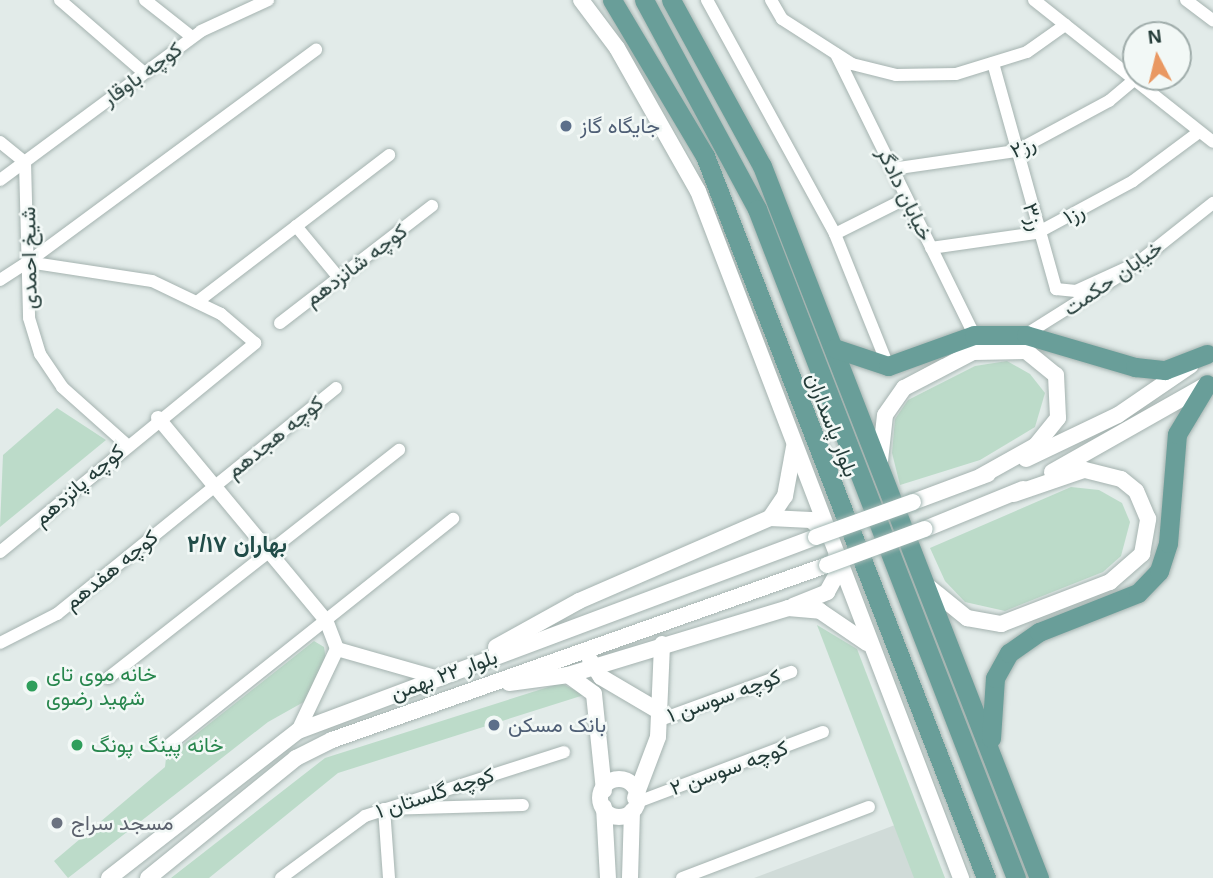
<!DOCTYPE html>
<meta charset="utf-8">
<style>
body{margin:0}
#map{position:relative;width:1213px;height:878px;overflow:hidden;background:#e2ebe9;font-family:Helvetica,Vazirmatn,sans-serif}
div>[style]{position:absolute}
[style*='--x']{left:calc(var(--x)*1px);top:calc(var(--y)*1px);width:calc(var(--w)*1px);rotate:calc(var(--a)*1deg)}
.built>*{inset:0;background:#d0dbd8}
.green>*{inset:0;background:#bcdbc9}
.roads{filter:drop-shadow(0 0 2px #a5b3b0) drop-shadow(0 0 2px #a5b3b0)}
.minor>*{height:12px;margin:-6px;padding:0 6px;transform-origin:6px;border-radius:6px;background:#fff}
.tertiary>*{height:14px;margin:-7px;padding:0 7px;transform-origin:7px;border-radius:7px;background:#fff}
.secondary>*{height:16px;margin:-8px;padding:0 8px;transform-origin:8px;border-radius:8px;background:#fff}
.secondary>.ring{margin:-8px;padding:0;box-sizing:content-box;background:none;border:16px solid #fff;border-radius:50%}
.primary>*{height:19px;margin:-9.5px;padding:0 9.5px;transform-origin:9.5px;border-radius:9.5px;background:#699e99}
.bridges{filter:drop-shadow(0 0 2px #a1b6b2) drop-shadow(0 0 2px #a1b6b2)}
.secondary-bridge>*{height:16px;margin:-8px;padding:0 8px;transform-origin:8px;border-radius:8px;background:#fff}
.dots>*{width:19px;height:19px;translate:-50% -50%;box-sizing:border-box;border:4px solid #f2f8f6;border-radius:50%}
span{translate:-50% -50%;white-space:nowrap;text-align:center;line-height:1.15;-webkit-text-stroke:5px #f2f8f6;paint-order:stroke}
.street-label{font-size:21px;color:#233b38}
.service-label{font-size:21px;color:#4e5e75}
.left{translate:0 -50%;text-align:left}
.leisure-label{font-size:21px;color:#27864d}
.worship-label{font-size:21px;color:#5b616d}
.neighbourhood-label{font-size:23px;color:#204c48;font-weight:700}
.north{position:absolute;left:1122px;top:21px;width:70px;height:70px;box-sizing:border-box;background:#f2f8f6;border:2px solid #9facaa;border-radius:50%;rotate:353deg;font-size:19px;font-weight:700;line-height:28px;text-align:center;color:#233b38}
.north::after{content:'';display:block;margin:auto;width:24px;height:32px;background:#e99862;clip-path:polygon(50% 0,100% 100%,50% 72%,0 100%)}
</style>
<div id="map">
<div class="built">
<div style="clip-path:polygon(895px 825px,915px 878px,754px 878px)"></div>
</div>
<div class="green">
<div style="clip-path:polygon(1007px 361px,1030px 374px,1045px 393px,1035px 427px,980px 460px,900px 485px,892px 453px,895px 419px,908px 400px,975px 366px)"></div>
<div style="clip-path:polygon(57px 408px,106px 440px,0 527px,3px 455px)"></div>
<div style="clip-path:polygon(1071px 487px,1099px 490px,1122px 503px,1130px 522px,1121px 556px,1103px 572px,1005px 611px,965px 602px,945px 581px,930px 548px)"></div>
<div style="clip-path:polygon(817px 625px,857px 649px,945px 878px,914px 878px)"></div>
<div style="clip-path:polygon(314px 641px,324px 647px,326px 660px,309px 699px,268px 722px,68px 878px,54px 861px,165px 767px,166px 758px)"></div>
<div style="clip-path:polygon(561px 683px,584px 695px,338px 773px,209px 878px,171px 878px,325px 758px)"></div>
</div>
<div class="roads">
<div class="minor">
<div style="--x:60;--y:0;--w:110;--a:40.9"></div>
<div style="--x:145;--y:0;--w:60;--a:38.2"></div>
<div style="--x:707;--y:0;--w:267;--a:61.3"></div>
<div style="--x:835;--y:234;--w:142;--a:68.1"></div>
<div style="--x:771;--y:0;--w:22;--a:60"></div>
<div style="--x:782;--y:19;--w:83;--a:32.7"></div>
<div style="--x:852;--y:64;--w:45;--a:14"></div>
<div style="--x:896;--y:75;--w:60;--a:-1"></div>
<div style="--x:956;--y:74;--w:74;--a:-17.2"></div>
<div style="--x:1027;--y:52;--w:47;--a:-35.4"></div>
<div style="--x:1034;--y:0;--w:228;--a:38.4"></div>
<div style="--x:1186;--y:0;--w:34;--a:37"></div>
<div style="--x:836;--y:54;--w:313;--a:63.8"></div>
<div style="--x:993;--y:63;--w:235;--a:74.4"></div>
<div style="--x:1056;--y:289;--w:20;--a:6"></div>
<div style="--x:1076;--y:291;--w:65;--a:-24.6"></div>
<div style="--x:0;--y:142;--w:32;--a:39"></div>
<div style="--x:25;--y:162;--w:156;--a:88.5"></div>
<div style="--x:29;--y:318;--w:38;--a:73"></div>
<div style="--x:40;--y:354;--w:40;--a:56"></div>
<div style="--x:62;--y:387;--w:86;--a:41.7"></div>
<div style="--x:892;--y:169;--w:125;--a:-8.3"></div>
<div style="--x:1016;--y:151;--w:106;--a:-28.3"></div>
<div style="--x:1109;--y:101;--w:35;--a:-40"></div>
<div style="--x:0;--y:180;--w:250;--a:-36.5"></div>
<div style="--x:201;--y:31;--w:74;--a:-24.8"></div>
<div style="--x:296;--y:226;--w:67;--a:50.4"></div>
<div style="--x:835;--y:234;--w:80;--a:-26.6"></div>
<div style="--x:931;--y:248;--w:107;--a:-8.1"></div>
<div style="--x:1037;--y:233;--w:109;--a:-28.4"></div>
<div style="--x:1133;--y:181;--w:82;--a:-36.6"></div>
<div style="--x:1131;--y:268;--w:105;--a:-38.4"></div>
<div style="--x:0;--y:280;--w:33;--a:-33"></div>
<div style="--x:197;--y:302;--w:242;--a:-37.4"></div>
<div style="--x:280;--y:323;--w:192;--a:-37.6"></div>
<div style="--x:1025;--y:335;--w:107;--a:-32.1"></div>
<div style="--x:0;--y:552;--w:330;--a:-39.3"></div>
<div style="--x:255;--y:343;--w:45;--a:-139.5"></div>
<div style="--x:221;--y:314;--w:76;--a:-154.4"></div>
<div style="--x:152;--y:281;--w:125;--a:-171.3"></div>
<div style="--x:28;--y:262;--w:358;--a:-36.4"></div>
<div style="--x:0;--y:643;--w:64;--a:-27"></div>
<div style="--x:57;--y:614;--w:359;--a:-39"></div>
<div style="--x:108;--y:678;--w:370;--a:-38.1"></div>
<div style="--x:657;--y:721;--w:143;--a:-20.1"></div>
<div style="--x:170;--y:744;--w:362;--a:-38.5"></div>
<div style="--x:635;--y:803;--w:201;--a:-20.7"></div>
<div style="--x:281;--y:878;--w:104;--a:-36.4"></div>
<div style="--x:365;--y:816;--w:209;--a:-17.8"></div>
<div style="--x:389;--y:878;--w:69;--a:-94.1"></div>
<div style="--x:384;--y:809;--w:139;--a:-1.6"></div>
<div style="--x:682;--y:878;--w:200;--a:-20.8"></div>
</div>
<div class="tertiary">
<div style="--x:158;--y:418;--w:263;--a:50.3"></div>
<div style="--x:326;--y:620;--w:31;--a:69"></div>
<div style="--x:337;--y:649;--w:102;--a:15.9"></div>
<div style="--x:298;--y:731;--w:91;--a:-64.6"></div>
</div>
<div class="secondary">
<div style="--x:581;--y:0;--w:60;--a:53.1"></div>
<div style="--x:617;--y:48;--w:164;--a:60.5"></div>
<div style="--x:698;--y:191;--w:736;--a:69.05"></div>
<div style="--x:1026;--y:459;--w:102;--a:-25.6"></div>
<div style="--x:1118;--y:415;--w:88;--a:-34.4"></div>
<div style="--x:880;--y:461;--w:46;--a:-83.8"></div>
<div style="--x:885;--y:415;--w:33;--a:-55"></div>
<div style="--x:904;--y:388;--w:78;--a:-27.6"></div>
<div style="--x:973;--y:352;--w:53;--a:-1.1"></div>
<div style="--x:1026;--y:351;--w:38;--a:39"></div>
<div style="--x:1056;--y:375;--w:43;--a:87.3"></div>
<div style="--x:1058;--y:418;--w:36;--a:129"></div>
<div style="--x:1035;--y:446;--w:62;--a:150.9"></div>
<div style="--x:1052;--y:472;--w:177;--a:-29.5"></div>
<div style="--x:913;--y:502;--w:80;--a:-20.5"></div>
<div style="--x:770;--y:518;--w:41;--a:2.8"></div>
<div style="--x:811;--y:520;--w:22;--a:43"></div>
<div style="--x:925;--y:529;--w:106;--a:-22.2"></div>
<div style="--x:930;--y:588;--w:48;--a:39"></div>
<div style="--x:967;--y:618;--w:35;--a:10"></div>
<div style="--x:1001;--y:624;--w:117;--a:-21.1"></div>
<div style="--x:1110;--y:582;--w:43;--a:-41.2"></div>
<div style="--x:1142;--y:554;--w:36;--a:-80"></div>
<div style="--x:1148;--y:519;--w:30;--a:-113"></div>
<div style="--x:1136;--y:491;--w:19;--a:-141"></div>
<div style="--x:1121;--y:479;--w:38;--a:-166"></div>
<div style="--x:1084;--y:470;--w:74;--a:161.1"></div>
<div style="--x:793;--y:606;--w:37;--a:-22"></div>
<div style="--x:827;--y:592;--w:21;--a:-61"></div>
<div style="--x:837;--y:574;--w:15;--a:-98"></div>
<div style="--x:496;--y:647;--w:95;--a:-29"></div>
<div style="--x:579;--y:601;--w:208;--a:-23.5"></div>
<div style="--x:770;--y:518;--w:27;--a:-56"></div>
<div style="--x:785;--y:496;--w:50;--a:-79.6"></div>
<div style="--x:590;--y:660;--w:20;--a:57"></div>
<div style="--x:601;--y:677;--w:65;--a:30.5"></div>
<div style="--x:568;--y:675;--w:32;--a:36"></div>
<div style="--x:594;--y:694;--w:97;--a:84.1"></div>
<div style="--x:509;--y:683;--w:60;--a:-7.7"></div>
<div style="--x:568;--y:675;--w:230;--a:-16.9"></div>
<div style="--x:788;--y:608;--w:32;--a:5"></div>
<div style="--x:820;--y:611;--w:57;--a:34.2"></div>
<div class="ring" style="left:600px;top:779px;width:22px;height:22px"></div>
<div style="--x:635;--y:798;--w:65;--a:-69.3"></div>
<div style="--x:658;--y:737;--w:93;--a:-87.5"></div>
<div style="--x:604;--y:807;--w:71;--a:86.8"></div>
<div style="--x:109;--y:878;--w:239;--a:-37.9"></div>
<div style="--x:298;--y:731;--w:553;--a:-20.53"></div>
<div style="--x:148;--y:878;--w:191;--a:-39"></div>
<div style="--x:296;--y:758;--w:40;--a:-26.6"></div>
<div style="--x:332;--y:740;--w:525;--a:-19.47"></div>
<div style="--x:630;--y:878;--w:67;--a:-88.3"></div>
</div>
<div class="primary">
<div style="--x:612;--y:0;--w:182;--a:59.2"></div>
<div style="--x:705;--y:156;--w:775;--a:68.73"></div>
<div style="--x:644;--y:0;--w:238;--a:61.6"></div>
<div style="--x:757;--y:209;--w:717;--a:68.84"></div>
<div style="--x:671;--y:0;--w:189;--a:61.3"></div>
<div style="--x:762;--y:166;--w:764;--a:68.74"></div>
<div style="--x:834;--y:348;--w:57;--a:18.4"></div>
<div style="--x:888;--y:366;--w:91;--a:-19.8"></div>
<div style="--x:974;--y:335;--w:52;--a:0"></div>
<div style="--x:1026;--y:335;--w:114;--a:16.4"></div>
<div style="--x:1135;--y:367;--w:30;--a:6"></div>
<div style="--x:1165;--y:370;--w:45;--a:-20.9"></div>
<div style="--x:991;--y:738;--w:60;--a:-86.2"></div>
<div style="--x:995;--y:678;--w:29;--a:-61"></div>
<div style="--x:1009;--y:653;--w:37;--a:-35"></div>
<div style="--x:1039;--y:632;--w:106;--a:-21.5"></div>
<div style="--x:1138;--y:593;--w:30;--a:-46"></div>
<div style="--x:1159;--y:571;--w:29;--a:-72"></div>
<div style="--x:1168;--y:543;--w:109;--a:-85.3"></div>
<div style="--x:1177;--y:434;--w:58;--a:-59"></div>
</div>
</div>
<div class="bridges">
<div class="secondary-bridge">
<div style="--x:816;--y:537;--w:103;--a:-19.8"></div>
<div style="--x:827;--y:565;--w:104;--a:-20.2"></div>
</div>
</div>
<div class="dots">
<div style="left:566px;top:126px;background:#5c6f8a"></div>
<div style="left:32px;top:686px;background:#2e9e5b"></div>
<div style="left:494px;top:725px;background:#5c6f8a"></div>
<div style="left:77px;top:745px;background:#2e9e5b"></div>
<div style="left:57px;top:823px;background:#6b7280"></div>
</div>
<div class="street-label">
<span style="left:142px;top:74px;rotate:-36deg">کوچه باوقار</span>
<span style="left:1023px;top:147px;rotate:-24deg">رز۲</span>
<span style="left:905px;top:194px;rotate:64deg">خیابان دادگر</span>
<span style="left:1074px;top:214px;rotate:-28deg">رز۱</span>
<span style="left:1033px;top:217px;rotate:75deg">رز۳</span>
<span style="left:29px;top:258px;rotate:-91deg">شیخ احمدی</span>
<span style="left:356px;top:265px;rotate:-37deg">کوچه شانزدهم</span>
<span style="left:1113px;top:278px;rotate:-35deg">خیابان حکمت</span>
<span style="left:832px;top:425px;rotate:69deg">بلوار پاسداران</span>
<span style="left:275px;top:437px;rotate:-39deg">کوچه هجدهم</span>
<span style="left:79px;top:485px;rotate:-41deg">کوچه پانزدهم</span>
<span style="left:111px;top:570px;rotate:-39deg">کوچه هفدهم</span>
<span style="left:444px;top:675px;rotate:-20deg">بلوار ۲۲ بهمن</span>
<span style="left:724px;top:696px;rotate:-20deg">کوچه سوسن ۱</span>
<span style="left:729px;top:768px;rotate:-20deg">کوچه سوسن ۲</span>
<span style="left:435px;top:793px;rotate:-18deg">کوچه گلستان ۱</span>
</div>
<div class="service-label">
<span class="left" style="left:580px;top:126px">جایگاه گاز</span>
<span class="left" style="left:508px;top:725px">بانک مسکن</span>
</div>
<div class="leisure-label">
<span class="left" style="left:46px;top:686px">خانه موی تای<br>شهید رضوی</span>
<span class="left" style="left:91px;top:745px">خانه پینگ پونگ</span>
</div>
<div class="worship-label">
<span class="left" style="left:71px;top:823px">مسجد سراج</span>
</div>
<div class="neighbourhood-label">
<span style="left:237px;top:544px">۲/۱۷ بهاران</span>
</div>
<div class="north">N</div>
</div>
